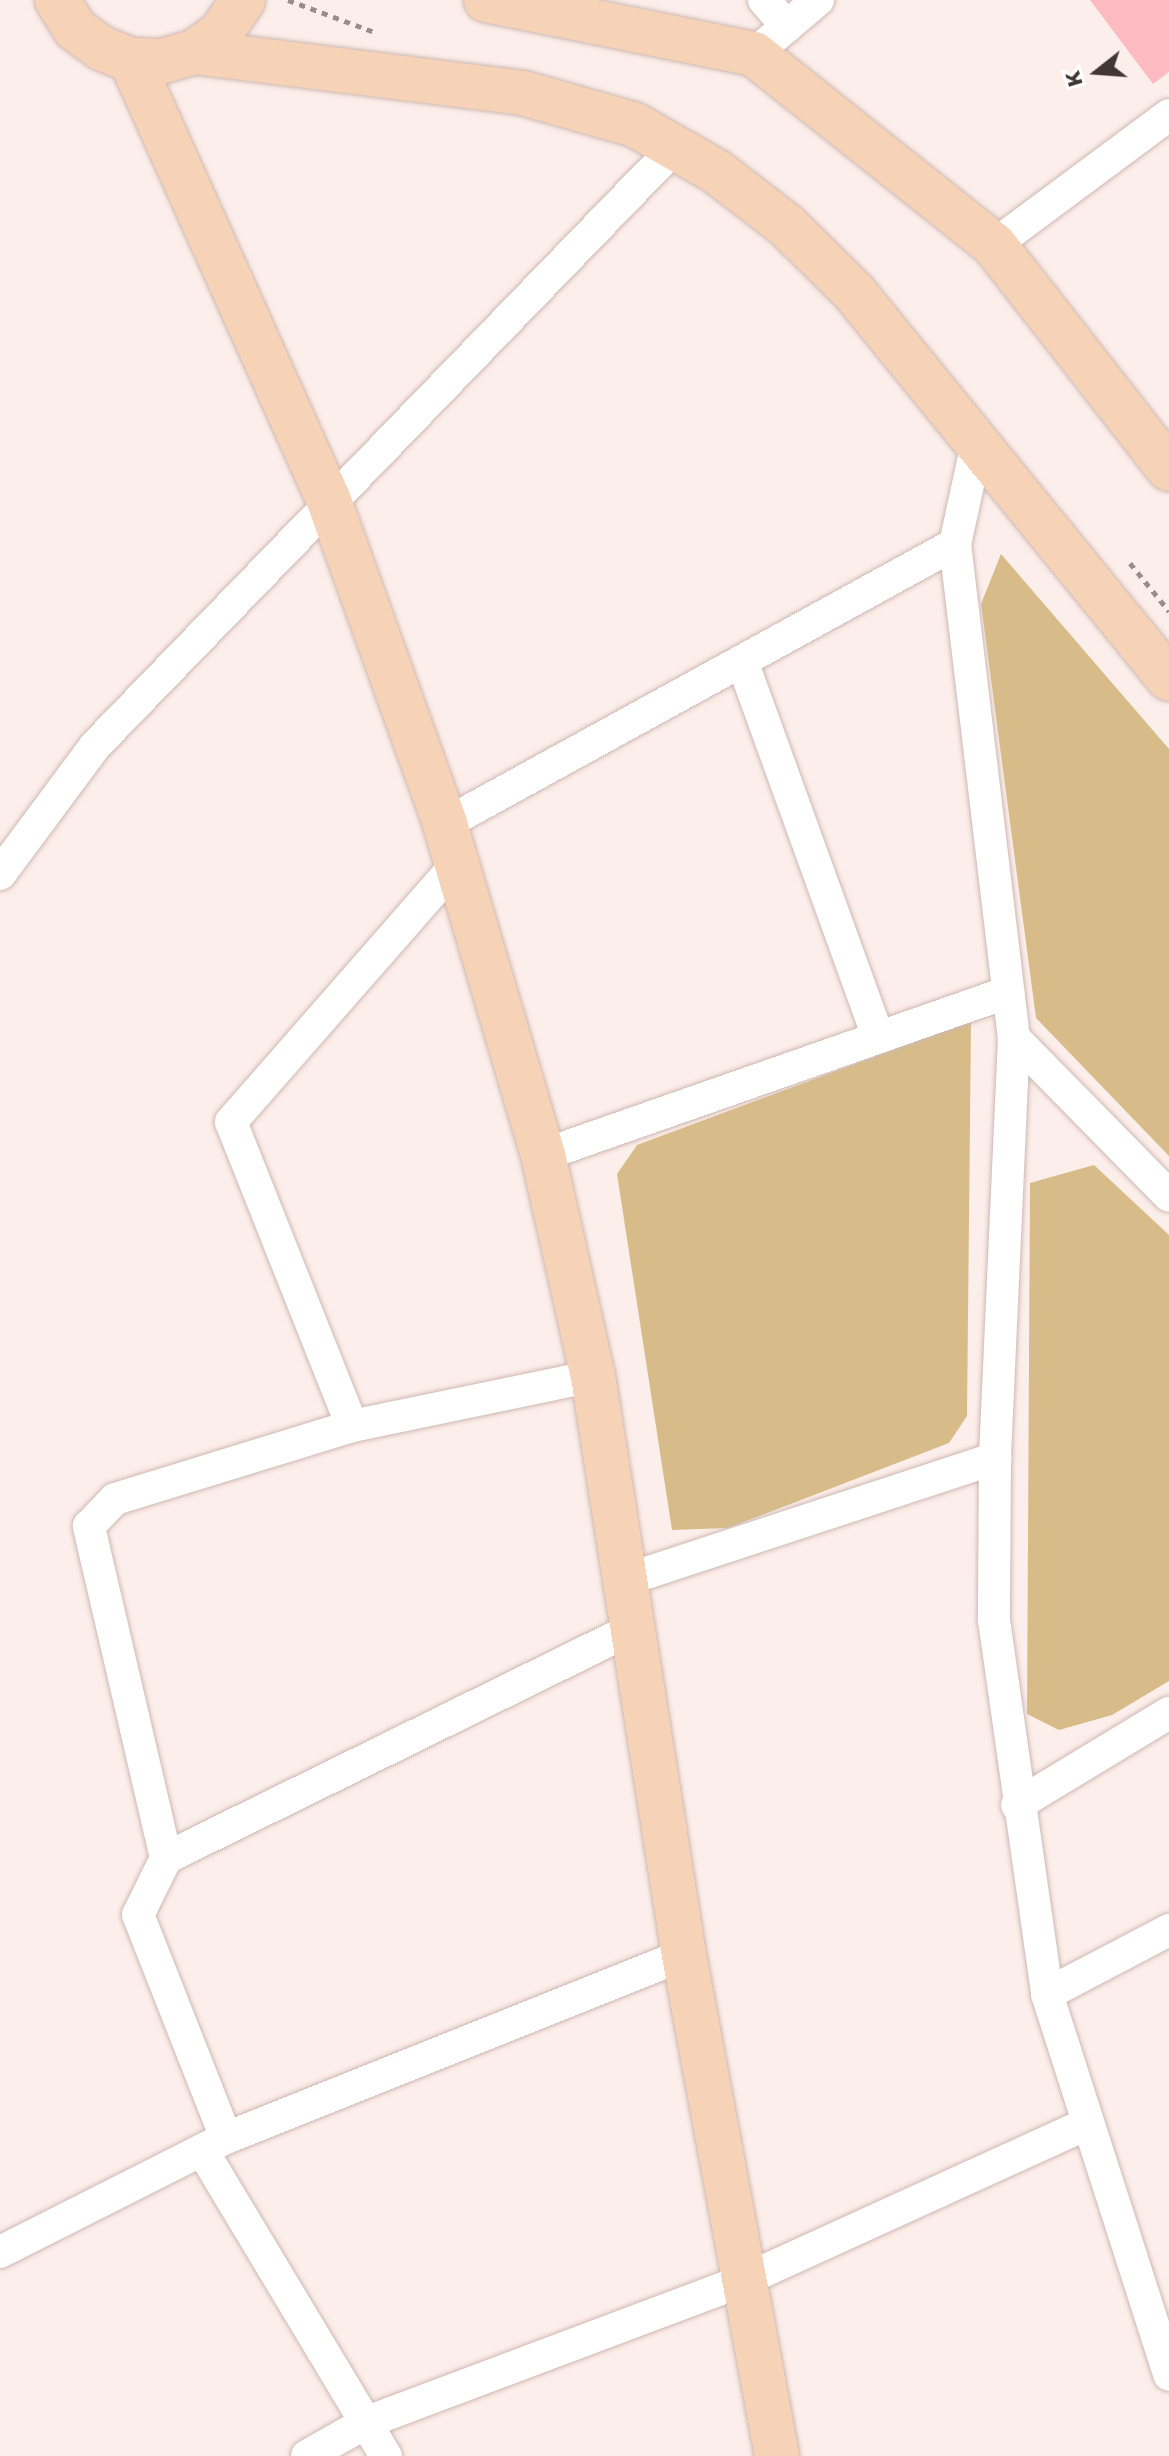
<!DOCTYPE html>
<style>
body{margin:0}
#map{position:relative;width:1169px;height:2456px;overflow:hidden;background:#fceeea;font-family:"Work Sans",sans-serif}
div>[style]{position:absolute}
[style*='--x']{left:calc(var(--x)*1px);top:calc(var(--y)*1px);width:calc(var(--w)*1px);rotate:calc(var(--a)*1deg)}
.green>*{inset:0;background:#d7bc89}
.building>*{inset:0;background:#fcbbc0}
.path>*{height:5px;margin-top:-2.5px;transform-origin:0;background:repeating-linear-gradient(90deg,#998d8a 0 6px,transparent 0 12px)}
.roads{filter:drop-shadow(0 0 2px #ceb8b2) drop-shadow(0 0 2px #ceb8b2)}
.minor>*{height:32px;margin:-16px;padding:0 16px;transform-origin:16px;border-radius:16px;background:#fff}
.primary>*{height:44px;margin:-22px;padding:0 22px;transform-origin:22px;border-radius:22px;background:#f6d3b6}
span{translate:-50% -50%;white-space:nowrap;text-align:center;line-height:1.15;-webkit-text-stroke:6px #fff;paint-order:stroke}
.north{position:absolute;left:1057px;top:32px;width:80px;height:80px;-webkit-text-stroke:6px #fff;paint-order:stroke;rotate:253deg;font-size:22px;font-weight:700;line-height:32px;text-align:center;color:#403734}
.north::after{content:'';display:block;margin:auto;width:28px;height:36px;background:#403734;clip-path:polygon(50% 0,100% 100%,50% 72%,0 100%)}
</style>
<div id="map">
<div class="green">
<div style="clip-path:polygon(1001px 554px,1169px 749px,1169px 1156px,1036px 1018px,981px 604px)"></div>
<div style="clip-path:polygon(971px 1021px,967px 1416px,949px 1443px,728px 1528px,672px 1530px,617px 1174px,637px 1145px)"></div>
<div style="clip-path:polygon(1094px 1165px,1169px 1235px,1169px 1681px,1112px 1715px,1059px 1730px,1027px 1714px,1030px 1183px)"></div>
</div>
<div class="building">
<div style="clip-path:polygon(1090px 0,1169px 0,1169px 72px,1153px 84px)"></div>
</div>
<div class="path">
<div style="--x:288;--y:0;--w:90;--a:20.3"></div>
<div style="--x:1130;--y:563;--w:62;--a:50.9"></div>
</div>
<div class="roads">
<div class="minor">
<div style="--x:764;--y:0;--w:35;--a:49"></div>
<div style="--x:754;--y:54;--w:84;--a:-40.2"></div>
<div style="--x:994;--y:245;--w:218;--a:-36.6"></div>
<div style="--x:976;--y:448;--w:98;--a:102.3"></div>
<div style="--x:955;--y:544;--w:498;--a:83.2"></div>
<div style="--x:1014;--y:1038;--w:420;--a:92.6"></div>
<div style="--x:995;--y:1458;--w:162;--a:90.4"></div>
<div style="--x:994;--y:1620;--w:378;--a:81.9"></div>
<div style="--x:1047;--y:1994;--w:400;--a:72.2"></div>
<div style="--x:742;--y:661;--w:400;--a:70.1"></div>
<div style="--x:445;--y:824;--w:582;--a:-28.77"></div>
<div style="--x:0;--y:874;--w:159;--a:-53.4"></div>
<div style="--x:95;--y:746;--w:834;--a:-45.92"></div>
<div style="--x:1014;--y:1038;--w:221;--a:45.5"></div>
<div style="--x:543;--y:1155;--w:493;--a:-19.3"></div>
<div style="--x:352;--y:1426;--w:327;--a:-111.7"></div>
<div style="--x:231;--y:1122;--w:343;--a:-48.8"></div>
<div style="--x:625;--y:1580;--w:390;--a:-18.2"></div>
<div style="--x:1017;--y:1805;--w:178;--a:-31.2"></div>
<div style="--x:166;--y:1858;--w:341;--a:-103.1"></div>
<div style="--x:89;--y:1526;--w:37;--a:-46"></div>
<div style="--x:115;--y:1499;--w:248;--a:-17.1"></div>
<div style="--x:352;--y:1426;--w:246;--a:-11.7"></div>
<div style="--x:1047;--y:1994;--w:138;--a:-27.7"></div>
<div style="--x:226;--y:2138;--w:240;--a:-111.5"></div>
<div style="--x:138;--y:1915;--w:64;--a:-63.8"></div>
<div style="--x:166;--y:1858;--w:519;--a:-26.17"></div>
<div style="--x:202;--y:2150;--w:357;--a:59"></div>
<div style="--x:0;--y:2252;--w:253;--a:-26.8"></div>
<div style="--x:226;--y:2138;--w:493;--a:-21.8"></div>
<div style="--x:307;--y:2456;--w:69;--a:-29.5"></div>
<div style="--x:367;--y:2422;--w:401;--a:-20.6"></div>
<div style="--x:742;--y:2281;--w:378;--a:-24.5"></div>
</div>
<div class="primary">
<div style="--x:57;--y:0;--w:34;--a:58"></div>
<div style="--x:75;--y:29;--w:32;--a:36"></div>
<div style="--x:101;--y:48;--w:32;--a:22"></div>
<div style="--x:131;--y:60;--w:32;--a:2"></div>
<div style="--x:163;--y:61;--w:32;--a:-16"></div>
<div style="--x:194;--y:52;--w:32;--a:-35"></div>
<div style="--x:220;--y:34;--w:41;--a:-55.9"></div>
<div style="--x:486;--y:0;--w:273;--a:11.4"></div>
<div style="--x:754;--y:54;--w:307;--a:38.5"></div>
<div style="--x:994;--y:245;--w:284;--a:52"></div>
<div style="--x:194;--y:52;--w:332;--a:7.1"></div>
<div style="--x:523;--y:93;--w:116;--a:15.9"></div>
<div style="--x:635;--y:125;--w:95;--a:29.8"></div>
<div style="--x:717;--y:172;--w:88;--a:37.6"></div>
<div style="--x:787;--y:226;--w:93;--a:44.6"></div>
<div style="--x:853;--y:291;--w:500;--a:50.84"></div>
<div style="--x:131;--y:60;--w:483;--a:65.8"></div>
<div style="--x:329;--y:501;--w:343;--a:70.2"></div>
<div style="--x:445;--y:824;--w:345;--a:73.5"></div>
<div style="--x:543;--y:1155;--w:227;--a:77.3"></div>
<div style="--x:593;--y:1376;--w:586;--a:81.07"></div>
<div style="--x:684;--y:1955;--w:510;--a:79.48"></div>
</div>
</div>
<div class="north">K</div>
</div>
